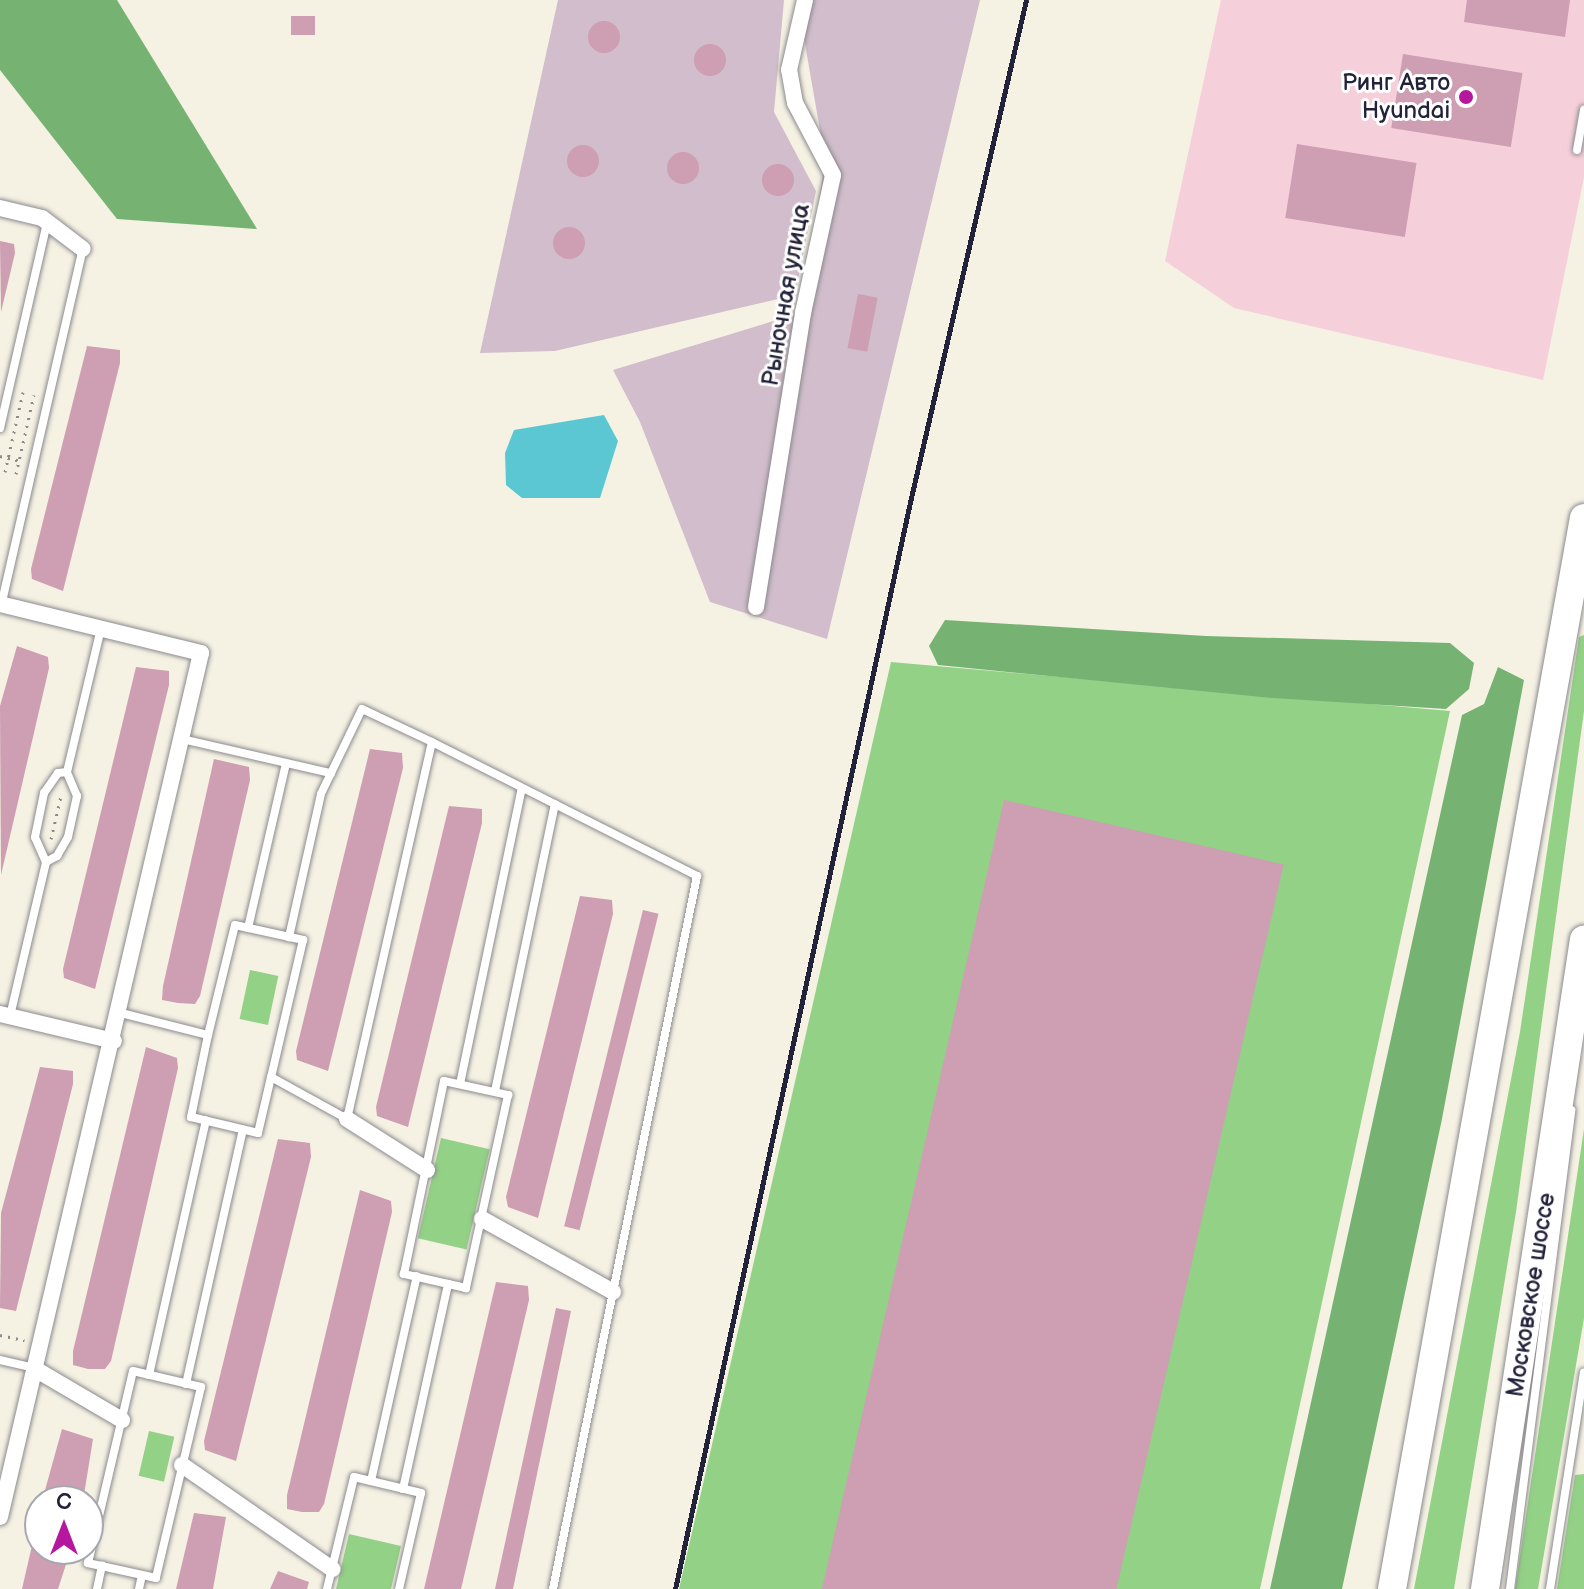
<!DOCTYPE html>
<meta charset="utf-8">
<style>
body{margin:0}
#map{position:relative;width:1584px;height:1589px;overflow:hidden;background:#f5f2e3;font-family:"Balsamiq Sans",sans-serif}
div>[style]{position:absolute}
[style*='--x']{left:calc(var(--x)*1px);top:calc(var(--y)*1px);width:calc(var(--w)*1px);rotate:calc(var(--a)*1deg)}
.built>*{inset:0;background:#f5cfda}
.industrial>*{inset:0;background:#d1bdcb}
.green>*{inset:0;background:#93d186;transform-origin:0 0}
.forest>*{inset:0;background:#76b373}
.water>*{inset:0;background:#5bc7d2}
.building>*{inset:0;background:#ce9eb2;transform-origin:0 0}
.round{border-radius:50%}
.path>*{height:3px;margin-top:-1.5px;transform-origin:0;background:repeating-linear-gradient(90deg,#8c8a8f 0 2px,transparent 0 8px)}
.roads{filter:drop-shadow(0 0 2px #8c8a8f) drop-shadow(0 0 2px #8c8a8f)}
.service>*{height:8px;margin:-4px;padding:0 4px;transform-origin:4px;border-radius:4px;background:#fff}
.minor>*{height:16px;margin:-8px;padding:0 8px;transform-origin:8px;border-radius:8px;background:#fff}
.trunk>*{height:28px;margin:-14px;padding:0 14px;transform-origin:14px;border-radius:14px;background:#fff}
.rail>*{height:5px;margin:-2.5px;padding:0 2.5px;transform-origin:2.5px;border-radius:2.5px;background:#22223b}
.dots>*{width:22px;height:22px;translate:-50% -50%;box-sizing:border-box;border:4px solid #fff;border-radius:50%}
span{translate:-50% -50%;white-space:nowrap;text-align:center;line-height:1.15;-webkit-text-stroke:6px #fff;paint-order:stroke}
.poi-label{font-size:24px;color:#22223b}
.right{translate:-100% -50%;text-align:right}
.street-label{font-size:24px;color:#22223b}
.north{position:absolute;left:24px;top:1485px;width:80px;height:80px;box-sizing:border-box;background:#fff;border:2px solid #a7a7b1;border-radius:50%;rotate:0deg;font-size:22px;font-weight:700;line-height:32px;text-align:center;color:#22223b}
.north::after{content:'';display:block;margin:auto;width:28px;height:36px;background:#b5179e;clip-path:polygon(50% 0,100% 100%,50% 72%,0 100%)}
</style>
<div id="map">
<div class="built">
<div style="clip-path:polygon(1221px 0,1584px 0,1584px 177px,1543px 380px,1234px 308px,1165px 261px)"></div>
</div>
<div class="industrial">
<div style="clip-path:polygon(558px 0,784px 0,774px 112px,816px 191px,795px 295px,555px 351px,480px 353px)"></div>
<div style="clip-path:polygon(805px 0,980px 0,827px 639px,710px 602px,640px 422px,613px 370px,803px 312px,825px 159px,801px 21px)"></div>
</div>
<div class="green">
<div style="clip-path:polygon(1584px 635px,1584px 711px,1516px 1212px,1454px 1589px,1414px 1589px,1520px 1032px,1579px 637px)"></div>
<div style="clip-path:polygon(891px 662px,1450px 711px,1260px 1589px,679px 1589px)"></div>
<div style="left:250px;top:970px;width:29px;height:50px;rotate:12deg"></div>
<div style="clip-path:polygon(1584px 1129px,1584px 1318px,1538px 1589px,1515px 1589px)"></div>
<div style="left:441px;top:1138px;width:50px;height:103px;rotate:13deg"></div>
<div style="left:149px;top:1431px;width:26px;height:46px;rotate:13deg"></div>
<div style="clip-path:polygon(1584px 1474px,1584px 1589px,1557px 1589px,1575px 1475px)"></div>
<div style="clip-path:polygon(349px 1534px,401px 1546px,391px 1589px,336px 1589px)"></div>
</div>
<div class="forest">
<div style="clip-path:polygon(0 0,117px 0,257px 229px,117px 219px,0 70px)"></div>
<div style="clip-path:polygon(945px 620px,1206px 636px,1450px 643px,1474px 663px,1469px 689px,1446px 709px,1273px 698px,938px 665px,929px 646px)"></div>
<div style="clip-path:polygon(1498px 667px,1524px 680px,1442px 1119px,1342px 1589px,1270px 1589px,1462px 715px,1484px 704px)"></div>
</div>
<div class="water">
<div style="clip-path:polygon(604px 415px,618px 441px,600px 498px,522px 498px,506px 485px,505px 453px,514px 430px)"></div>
</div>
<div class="building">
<div style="clip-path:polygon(1467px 0,1570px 0,1565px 37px,1464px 22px)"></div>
<div style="left:315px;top:16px;width:19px;height:24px;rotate:90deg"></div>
<div class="round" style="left:588px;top:21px;width:32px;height:32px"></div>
<div class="round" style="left:694px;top:44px;width:32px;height:32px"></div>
<div style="left:1403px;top:54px;width:121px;height:75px;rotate:9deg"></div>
<div style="left:1297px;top:144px;width:121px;height:75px;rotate:9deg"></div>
<div class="round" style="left:567px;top:145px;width:32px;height:32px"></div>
<div class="round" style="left:667px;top:152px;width:32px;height:32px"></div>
<div class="round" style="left:762px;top:164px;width:32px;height:32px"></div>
<div class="round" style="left:553px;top:227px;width:32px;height:32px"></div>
<div style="clip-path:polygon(0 241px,14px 244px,15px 253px,1px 312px)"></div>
<div style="left:858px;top:294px;width:20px;height:55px;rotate:11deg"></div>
<div style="clip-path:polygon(87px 346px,120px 350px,120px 363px,63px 591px,32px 579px,31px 569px)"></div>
<div style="clip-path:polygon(17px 646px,48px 657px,49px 668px,1px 875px,0 706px)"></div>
<div style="clip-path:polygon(136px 667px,169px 671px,169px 685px,95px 989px,64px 978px,63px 969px)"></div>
<div style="clip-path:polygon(370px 749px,402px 753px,403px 768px,328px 1071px,297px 1060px,296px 1051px)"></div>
<div style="clip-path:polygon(214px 759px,249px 767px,250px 780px,200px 996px,195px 1004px,178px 1003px,162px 1000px,163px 986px)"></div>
<div style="left:1004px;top:800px;width:287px;height:810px;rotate:13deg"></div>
<div style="clip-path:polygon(449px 806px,482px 809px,482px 823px,408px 1127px,377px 1116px,376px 1107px)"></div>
<div style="clip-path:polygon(580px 896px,612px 900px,613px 914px,538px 1218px,508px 1207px,506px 1197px)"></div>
<div style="left:643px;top:910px;width:16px;height:326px;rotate:14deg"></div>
<div style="clip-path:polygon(146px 1047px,177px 1058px,178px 1068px,111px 1361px,105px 1369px,88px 1369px,73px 1365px,73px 1351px)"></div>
<div style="clip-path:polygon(40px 1067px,73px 1071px,73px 1084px,16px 1311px,0 1308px,1px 1213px)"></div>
<div style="clip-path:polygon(278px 1139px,310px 1143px,311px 1157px,236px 1461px,205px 1450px,204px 1441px)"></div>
<div style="clip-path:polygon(360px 1190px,391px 1201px,392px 1212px,324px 1504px,319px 1512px,302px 1512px,287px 1509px,287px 1495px)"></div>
<div style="clip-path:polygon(496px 1282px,528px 1286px,529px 1300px,461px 1589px,424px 1589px)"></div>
<div style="clip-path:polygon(556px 1308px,571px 1311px,513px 1589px,495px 1589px)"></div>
<div style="clip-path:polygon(62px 1429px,93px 1439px,83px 1501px,42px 1501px)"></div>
<div style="clip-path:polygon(194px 1513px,226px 1517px,213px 1589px,176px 1589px)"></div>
<div style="clip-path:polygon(39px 1515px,40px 1549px,71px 1549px,58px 1589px,22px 1589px)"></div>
<div style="clip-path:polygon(278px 1571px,309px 1582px,307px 1589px,270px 1589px)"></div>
</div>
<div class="path">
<div style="--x:0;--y:456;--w:21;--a:14"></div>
<div style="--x:5;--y:472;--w:82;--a:-77.3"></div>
<div style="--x:16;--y:474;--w:81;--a:-77.2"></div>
<div style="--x:51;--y:839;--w:44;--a:-76.9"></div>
<div style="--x:0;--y:1335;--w:25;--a:12"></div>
</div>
<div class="roads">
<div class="service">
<div style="--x:1577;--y:150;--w:41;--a:-80.1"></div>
<div style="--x:0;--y:428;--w:211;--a:-77.1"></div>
<div style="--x:1;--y:606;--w:366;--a:-77.1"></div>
<div style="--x:182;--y:739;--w:153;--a:12.9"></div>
<div style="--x:432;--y:742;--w:297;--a:26.8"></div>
<div style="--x:697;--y:876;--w:727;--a:101.42"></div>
<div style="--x:46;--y:862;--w:27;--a:-114"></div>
<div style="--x:35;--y:837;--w:45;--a:-78.4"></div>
<div style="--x:44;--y:793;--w:24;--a:-55"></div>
<div style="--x:58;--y:773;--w:9;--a:-6"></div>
<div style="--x:248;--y:928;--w:169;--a:-77"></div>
<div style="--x:121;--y:1013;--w:90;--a:14.2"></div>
<div style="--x:208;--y:1035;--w:113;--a:-76.2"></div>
<div style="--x:235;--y:925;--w:70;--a:12.4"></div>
<div style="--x:303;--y:940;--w:141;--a:103.1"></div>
<div style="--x:271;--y:1077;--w:87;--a:28.9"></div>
<div style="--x:347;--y:1119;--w:386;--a:-77.3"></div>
<div style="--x:432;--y:742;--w:77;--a:-154.8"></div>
<div style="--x:362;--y:709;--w:94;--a:115.8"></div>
<div style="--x:321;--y:794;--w:147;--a:102.6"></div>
<div style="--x:10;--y:1016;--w:158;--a:-76.8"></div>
<div style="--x:46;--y:862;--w:13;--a:-29"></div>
<div style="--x:57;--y:856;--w:22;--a:-60"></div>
<div style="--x:68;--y:837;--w:42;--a:-77.6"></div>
<div style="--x:77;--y:796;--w:26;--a:-113"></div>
<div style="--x:67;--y:772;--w:148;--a:-76.7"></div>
<div style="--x:208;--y:1035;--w:84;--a:101.7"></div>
<div style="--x:191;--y:1117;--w:69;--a:13.4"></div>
<div style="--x:258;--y:1133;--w:57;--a:-76.9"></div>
<div style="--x:444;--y:1081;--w:66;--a:12.3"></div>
<div style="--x:508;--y:1095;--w:198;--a:102.3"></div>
<div style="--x:466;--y:1288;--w:64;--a:-167.3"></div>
<div style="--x:404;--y:1274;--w:197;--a:-78.3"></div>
<div style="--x:460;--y:1084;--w:302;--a:-78.2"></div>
<div style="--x:495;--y:1091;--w:293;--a:-78.2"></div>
<div style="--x:0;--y:1360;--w:35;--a:13"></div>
<div style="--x:133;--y:1371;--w:70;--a:13.2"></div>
<div style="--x:201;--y:1387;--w:196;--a:103.3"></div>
<div style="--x:156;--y:1578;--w:70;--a:-167.6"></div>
<div style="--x:88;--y:1563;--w:197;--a:-76.8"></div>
<div style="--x:149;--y:1375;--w:261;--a:-77.4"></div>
<div style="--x:186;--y:1384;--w:261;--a:-77.4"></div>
<div style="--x:371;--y:1481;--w:210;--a:-77.4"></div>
<div style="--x:403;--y:1489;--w:210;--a:-77.6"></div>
<div style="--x:97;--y:1589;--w:24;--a:-78"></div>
<div style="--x:139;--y:1589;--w:14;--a:-78"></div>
<div style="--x:327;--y:1589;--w:115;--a:-76.4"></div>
<div style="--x:354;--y:1477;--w:69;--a:13.4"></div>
<div style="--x:421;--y:1493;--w:98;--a:102.9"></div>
<div style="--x:1510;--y:1589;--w:483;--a:-82.7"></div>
<div style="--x:1550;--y:1589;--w:219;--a:-81.1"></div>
</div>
<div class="minor">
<div style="--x:0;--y:208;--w:43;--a:13.4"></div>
<div style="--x:42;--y:218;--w:51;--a:37.1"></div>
<div style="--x:0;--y:604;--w:207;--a:13.7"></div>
<div style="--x:201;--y:653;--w:887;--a:103.1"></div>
<div style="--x:756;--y:607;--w:298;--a:-80.9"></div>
<div style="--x:803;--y:313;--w:141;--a:-77.7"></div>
<div style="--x:833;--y:175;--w:81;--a:-117.8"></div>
<div style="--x:795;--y:103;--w:34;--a:-100"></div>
<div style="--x:789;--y:70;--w:72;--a:-77.1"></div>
<div style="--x:0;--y:1014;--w:117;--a:13.3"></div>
<div style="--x:347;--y:1119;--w:95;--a:32.5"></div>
<div style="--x:482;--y:1219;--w:150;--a:29.1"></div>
<div style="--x:35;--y:1369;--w:101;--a:30.4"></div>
<div style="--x:182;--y:1465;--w:183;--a:34.7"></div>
</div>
<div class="trunk">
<div style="--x:1392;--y:1589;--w:1088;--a:-79.84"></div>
<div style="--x:1485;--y:1589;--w:657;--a:-81.34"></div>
</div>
</div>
<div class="rail">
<div style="--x:675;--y:1589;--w:1112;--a:-77.8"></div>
<div style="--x:910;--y:502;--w:515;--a:-76.99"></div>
</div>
<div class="dots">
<div style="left:1466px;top:97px;background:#b5179e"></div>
</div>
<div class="poi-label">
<span class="right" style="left:1450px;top:97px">Ринг Авто<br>Hyundai</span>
</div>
<div class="street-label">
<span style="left:786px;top:295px;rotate:-80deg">Рыночная улица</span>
<span style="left:1531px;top:1295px;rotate:-81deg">Московское шоссе</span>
</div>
<div class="north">С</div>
</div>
